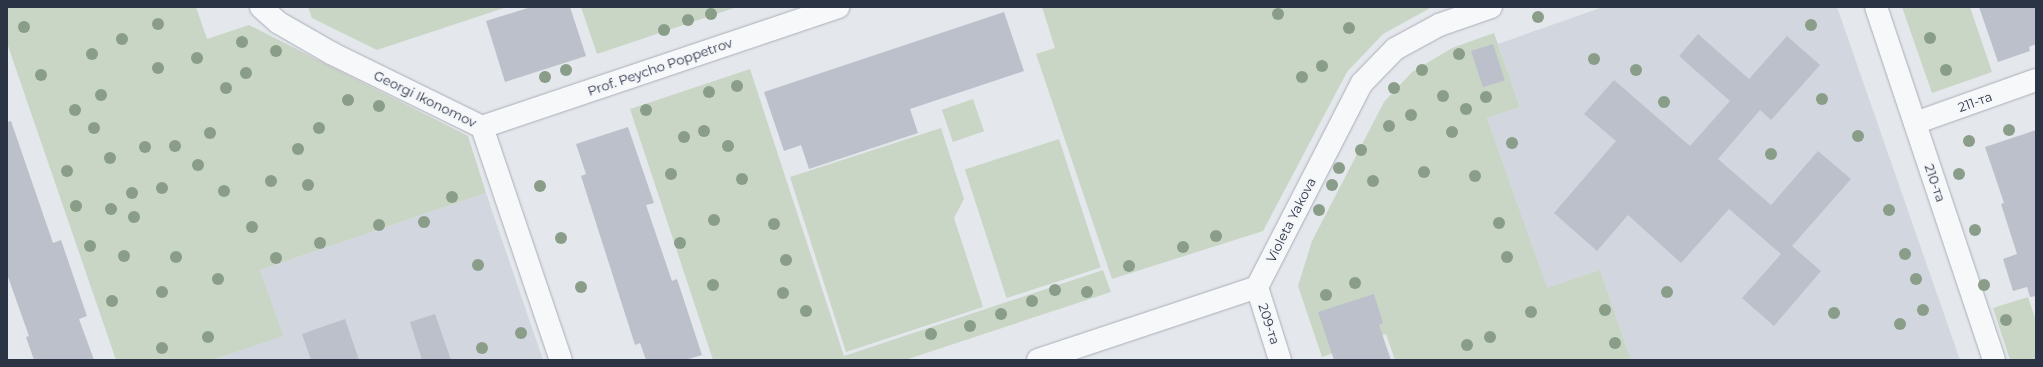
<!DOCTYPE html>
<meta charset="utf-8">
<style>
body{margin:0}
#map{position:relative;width:2043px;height:367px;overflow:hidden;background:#e4e7ec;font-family:Montserrat,sans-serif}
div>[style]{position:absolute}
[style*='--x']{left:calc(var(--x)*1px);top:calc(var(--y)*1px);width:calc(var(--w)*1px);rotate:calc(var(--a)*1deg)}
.built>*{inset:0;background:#d2d6de}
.green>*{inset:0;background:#c9d6c5;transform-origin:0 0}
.building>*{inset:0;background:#bbc0ca;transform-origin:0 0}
.roads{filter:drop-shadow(0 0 1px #a9aeb7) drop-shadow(0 0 1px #a9aeb7)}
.minor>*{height:22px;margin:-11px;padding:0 11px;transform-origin:11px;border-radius:11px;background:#f7f8fa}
.trees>*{width:12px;height:12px;margin:-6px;border-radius:50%;background:#899d89}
span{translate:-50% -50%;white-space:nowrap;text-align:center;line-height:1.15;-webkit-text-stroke:3.5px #f4f6f9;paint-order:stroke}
.street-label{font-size:13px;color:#2b3445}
.frame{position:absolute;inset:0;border:8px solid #2b3445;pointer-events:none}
</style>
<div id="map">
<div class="built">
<div style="clip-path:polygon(1603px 7px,1837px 7px,1960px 360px,1631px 360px,1600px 270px,1547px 289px,1487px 118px,1520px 107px,1498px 44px)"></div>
<div style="clip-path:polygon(486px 193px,543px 360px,212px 360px,282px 336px,260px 270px)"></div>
</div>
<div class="green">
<div style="clip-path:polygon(7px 7px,196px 7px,207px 39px,249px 25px,468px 136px,486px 193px,260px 270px,283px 336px,212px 360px,116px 360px,7px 43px)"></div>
<div style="clip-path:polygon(308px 7px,507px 7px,377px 50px,312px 18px)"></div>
<div style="clip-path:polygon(581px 7px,737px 7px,597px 54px)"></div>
<div style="clip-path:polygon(1042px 7px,1432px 7px,1383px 34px,1347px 72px,1263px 231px,1112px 279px,1036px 54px,1055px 48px)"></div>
<div style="clip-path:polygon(1902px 7px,1970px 7px,1992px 72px,1932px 93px)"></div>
<div style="clip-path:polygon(1494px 33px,1520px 107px,1487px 118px,1547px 288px,1600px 270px,1631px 360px,1395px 360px,1386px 334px,1322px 357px,1298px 286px,1312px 241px,1384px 102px,1412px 72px,1452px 48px)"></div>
<div style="clip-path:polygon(750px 69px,844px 356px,1103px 270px,1111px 292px,905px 360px,713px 360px,630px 109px)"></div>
<div style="left:973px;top:99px;width:34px;height:33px;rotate:71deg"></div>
<div style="clip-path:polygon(941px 128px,964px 199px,954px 218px,983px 307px,846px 352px,790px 177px)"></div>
<div style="left:1059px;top:139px;width:135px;height:99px;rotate:72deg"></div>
<div style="clip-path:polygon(2028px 297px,2036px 321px,2036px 360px,2010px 360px,1993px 308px)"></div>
</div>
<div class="building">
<div style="clip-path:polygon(531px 7px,570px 7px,586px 56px,505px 82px,486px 21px)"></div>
<div style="clip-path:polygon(1979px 7px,2036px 7px,2036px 44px,2029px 47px,2030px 51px,1998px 62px)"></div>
<div style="clip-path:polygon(1004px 12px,1024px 71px,910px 109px,918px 133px,809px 169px,801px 145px,784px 151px,764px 92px)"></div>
<div style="clip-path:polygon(1698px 34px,1749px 79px,1787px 36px,1820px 65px,1771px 120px,1760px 110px,1718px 159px,1771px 205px,1818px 151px,1851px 179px,1792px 246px,1821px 271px,1774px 326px,1742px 298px,1781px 254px,1729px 209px,1681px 263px,1628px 215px,1597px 251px,1554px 213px,1616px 141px,1584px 114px,1614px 80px,1690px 146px,1730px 101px,1679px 56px)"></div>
<div style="left:1493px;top:44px;width:38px;height:23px;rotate:72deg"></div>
<div style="clip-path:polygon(11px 121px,53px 243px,61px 240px,87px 316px,79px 319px,94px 360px,34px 360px,26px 337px,29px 336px,7px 274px,7px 122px)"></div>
<div style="clip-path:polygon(628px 127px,654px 203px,646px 205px,672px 281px,677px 279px,702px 355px,685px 360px,646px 360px,640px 343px,635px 345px,581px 176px,586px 174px,576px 144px)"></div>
<div style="clip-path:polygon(2036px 130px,2036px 296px,2030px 297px,2027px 287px,2013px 291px,2003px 259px,2017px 254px,2001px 204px,2004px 203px,1985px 147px)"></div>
<div style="clip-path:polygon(1374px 294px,1383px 323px,1379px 325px,1391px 360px,1334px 360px,1318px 312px)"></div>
<div style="clip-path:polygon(435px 314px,451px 360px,422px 360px,410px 322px)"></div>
<div style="clip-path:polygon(345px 319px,359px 360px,311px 360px,302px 334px)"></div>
</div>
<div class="roads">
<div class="minor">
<div style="--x:261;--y:7;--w:24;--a:42"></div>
<div style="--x:279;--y:23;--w:62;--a:29.9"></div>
<div style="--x:333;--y:54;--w:166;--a:26.1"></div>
<div style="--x:482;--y:127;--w:246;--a:71.3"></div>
<div style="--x:1876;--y:7;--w:372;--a:71.5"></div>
<div style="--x:1915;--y:123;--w:128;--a:-19.6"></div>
<div style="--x:482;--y:127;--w:376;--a:-18.6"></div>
<div style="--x:1257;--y:287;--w:77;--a:72.5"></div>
<div style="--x:1038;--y:360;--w:231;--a:-18.4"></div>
<div style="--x:1257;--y:287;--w:229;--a:-62.8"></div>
<div style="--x:1362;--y:83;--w:47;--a:-45.9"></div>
<div style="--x:1395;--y:49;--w:50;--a:-28.6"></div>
<div style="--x:1439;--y:25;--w:55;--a:-19.1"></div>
</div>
</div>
<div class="trees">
<div style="left:711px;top:14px"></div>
<div style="left:1278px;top:14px"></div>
<div style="left:1538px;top:17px"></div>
<div style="left:688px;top:20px"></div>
<div style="left:158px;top:24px"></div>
<div style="left:1811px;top:25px"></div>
<div style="left:24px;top:27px"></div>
<div style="left:1349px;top:28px"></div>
<div style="left:664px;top:30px"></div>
<div style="left:1930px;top:38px"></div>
<div style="left:122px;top:39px"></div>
<div style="left:242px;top:42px"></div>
<div style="left:276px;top:51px"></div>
<div style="left:92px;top:54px"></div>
<div style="left:1459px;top:54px"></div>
<div style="left:197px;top:58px"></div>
<div style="left:1594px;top:59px"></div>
<div style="left:1322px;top:66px"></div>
<div style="left:158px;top:68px"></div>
<div style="left:566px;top:70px"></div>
<div style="left:1422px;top:70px"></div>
<div style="left:1636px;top:70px"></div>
<div style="left:1946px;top:70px"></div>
<div style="left:246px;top:73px"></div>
<div style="left:41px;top:75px"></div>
<div style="left:545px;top:77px"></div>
<div style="left:1302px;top:77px"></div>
<div style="left:737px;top:86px"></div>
<div style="left:226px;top:88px"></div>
<div style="left:1394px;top:88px"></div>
<div style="left:709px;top:92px"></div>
<div style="left:101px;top:95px"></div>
<div style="left:1443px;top:96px"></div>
<div style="left:1486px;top:97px"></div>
<div style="left:1822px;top:99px"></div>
<div style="left:348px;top:100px"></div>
<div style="left:1664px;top:102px"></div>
<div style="left:379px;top:106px"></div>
<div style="left:1466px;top:109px"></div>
<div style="left:75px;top:110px"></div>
<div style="left:646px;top:110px"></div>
<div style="left:1411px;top:115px"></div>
<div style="left:1389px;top:126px"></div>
<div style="left:94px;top:128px"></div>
<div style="left:319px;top:128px"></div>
<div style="left:2009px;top:130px"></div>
<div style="left:704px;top:131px"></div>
<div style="left:1452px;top:132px"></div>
<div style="left:210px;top:133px"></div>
<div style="left:1858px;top:136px"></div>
<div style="left:684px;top:137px"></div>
<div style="left:1969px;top:141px"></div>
<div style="left:1512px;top:143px"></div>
<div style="left:175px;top:146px"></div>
<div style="left:728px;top:146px"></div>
<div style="left:145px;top:147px"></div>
<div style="left:298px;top:149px"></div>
<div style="left:1361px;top:150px"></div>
<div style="left:1771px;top:154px"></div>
<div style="left:110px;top:158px"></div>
<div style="left:198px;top:165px"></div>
<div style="left:1339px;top:168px"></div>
<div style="left:67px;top:171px"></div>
<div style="left:1424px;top:172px"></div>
<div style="left:671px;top:174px"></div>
<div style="left:1959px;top:174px"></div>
<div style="left:1475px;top:176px"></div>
<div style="left:742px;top:179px"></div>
<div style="left:271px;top:181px"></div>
<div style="left:1373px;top:181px"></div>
<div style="left:308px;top:185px"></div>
<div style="left:1332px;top:185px"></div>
<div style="left:540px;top:186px"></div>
<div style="left:162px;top:188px"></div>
<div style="left:224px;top:191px"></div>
<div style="left:132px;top:193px"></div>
<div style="left:452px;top:197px"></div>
<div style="left:76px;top:206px"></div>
<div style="left:111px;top:209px"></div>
<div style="left:1319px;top:210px"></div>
<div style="left:1889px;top:210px"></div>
<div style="left:134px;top:217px"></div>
<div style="left:714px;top:220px"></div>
<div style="left:424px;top:222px"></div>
<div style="left:1499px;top:223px"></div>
<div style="left:774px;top:224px"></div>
<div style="left:379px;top:225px"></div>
<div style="left:252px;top:227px"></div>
<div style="left:1975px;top:230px"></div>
<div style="left:1216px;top:236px"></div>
<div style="left:561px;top:238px"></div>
<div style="left:320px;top:243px"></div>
<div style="left:680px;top:243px"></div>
<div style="left:90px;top:246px"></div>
<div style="left:1183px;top:247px"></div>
<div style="left:1905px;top:254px"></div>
<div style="left:124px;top:256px"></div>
<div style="left:176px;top:257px"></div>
<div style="left:1507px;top:257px"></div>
<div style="left:276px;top:258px"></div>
<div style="left:786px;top:260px"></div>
<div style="left:478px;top:265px"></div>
<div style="left:1129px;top:266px"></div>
<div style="left:218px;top:279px"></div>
<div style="left:1916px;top:279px"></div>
<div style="left:1355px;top:283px"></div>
<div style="left:713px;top:285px"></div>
<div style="left:1984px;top:285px"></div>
<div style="left:581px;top:287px"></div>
<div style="left:1055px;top:290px"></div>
<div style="left:162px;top:292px"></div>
<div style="left:1087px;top:292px"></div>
<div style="left:1667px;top:292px"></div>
<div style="left:783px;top:293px"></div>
<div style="left:1326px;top:295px"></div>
<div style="left:112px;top:301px"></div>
<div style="left:1032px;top:301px"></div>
<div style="left:1605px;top:310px"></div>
<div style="left:1923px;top:310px"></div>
<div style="left:806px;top:311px"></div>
<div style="left:1531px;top:312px"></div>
<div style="left:1834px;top:313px"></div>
<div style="left:1001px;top:314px"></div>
<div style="left:2006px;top:320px"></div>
<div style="left:1900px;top:324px"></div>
<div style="left:970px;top:326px"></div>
<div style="left:521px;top:333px"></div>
<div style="left:931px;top:334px"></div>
<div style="left:208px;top:337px"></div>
<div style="left:1490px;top:337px"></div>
<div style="left:1615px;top:343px"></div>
<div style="left:1467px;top:345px"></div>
<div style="left:162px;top:348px"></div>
<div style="left:482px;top:348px"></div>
</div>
<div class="street-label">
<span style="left:660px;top:67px;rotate:-19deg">Prof. Peycho Poppetrov</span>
<span style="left:425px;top:99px;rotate:26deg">Georgi Ikonomov</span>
<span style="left:1975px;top:102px;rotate:-20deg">211-та</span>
<span style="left:1935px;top:183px;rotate:71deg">210-та</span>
<span style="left:1291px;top:220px;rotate:-63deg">Violeta Yakova</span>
<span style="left:1269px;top:324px;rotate:72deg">209-та</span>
</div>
<div class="frame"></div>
</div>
